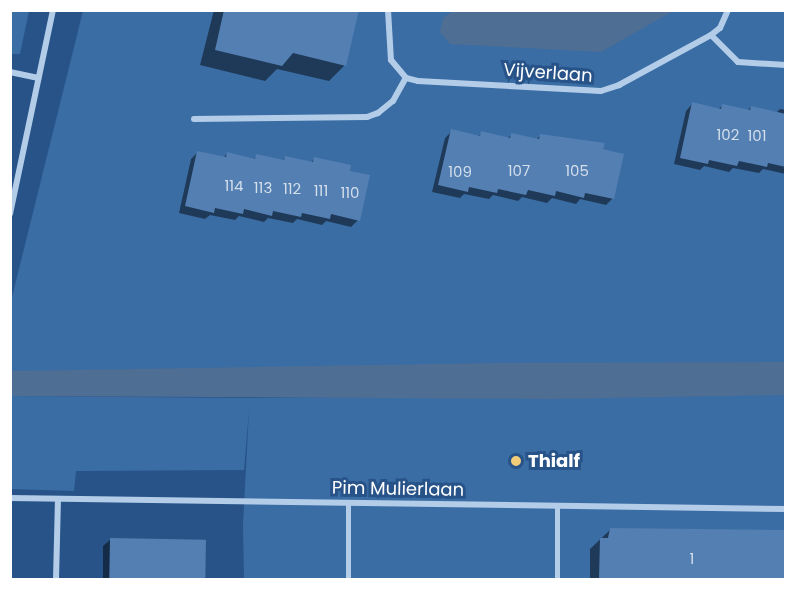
<!DOCTYPE html>
<style>
body{margin:0}
#map{position:relative;width:796px;height:590px;overflow:hidden;background:#275388;font-family:Poppins,sans-serif}
div>[style]{position:absolute}
[style*='--x']{left:calc(var(--x)*1px);top:calc(var(--y)*1px);width:calc(var(--w)*1px);rotate:calc(var(--a)*1deg)}
.green>*{inset:0;background:#3b6da5}
.water>*{inset:0;background:#4e6e94}
.shadow>*{inset:0;background:#0007}
.building>*{inset:0;background:#537fb2;transform-origin:0 0}
.lane>*{height:4.5px;margin:-2.25px;padding:0 2.25px;transform-origin:2.25px;border-radius:2.25px;background:#b3cde9}
.street>*{height:6px;margin:-3px;padding:0 3px;transform-origin:3px;border-radius:3px;background:#b3cde9}
.dots>*{width:16px;height:16px;translate:-50% -50%;box-sizing:border-box;border:3px solid #275388;border-radius:50%}
span{translate:-50% -50%;white-space:nowrap;text-align:center;line-height:1.15;-webkit-text-stroke:6px #275388;paint-order:stroke}
.number-label{font-size:15px;color:#d4dfec}
.number-label span{-webkit-text-stroke-width:0}
.street-label{font-size:18px;color:#fff}
.poi-label{font-size:18px;color:#fff;font-weight:700}
.left{translate:0 -50%;text-align:left}
.frame{position:absolute;inset:0;border:12px solid #fff;pointer-events:none}
</style>
<div id="map">
<div class="green">
<div style="clip-path:polygon(10px 11px,29px 11px,20px 54px,11px 54px)"></div>
<div style="clip-path:polygon(83px 11px,785px 11px,785px 375px,11px 377px,11px 301px)"></div>
<div style="clip-path:polygon(785px 392px,785px 579px,244px 579px,243px 525px,249px 410px,244px 470px,76px 471px,74px 491px,11px 489px,11px 396px,250px 398px)"></div>
</div>
<div class="water">
<div style="clip-path:polygon(453px 11px,453px 10px,673px 11px,601px 52px,450px 44px,440px 32px,443px 18px)"></div>
<div style="clip-path:polygon(785px 362px,785px 395px,552px 399px,10px 396px,11px 371px,498px 363px)"></div>
</div>
<div class="shadow">
<div style="clip-path:polygon(214px 10px,357px 10px,345px 65px,329px 81px,277px 69px,265px 81px,200px 65px)"></div>
<div style="clip-path:polygon(692px 104px,718px 110px,722px 106px,747px 111px,751px 107px,776px 113px,780px 109px,786px 110px,786px 174px,763px 169px,759px 173px,733px 168px,729px 172px,704px 166px,700px 170px,674px 164px,686px 111px)"></div>
<div style="clip-path:polygon(452px 131px,478px 137px,482px 133px,507px 139px,511px 135px,536px 140px,540px 136px,603px 144px,601px 150px,613px 198px,606px 205px,580px 199px,576px 204px,552px 198px,547px 203px,522px 197px,518px 201px,493px 195px,489px 199px,464px 194px,460px 198px,432px 192px,445px 138px)"></div>
<div style="clip-path:polygon(198px 152px,223px 158px,227px 154px,253px 160px,257px 156px,282px 161px,286px 157px,310px 163px,315px 159px,348px 172px,358px 220px,351px 227px,326px 221px,322px 225px,297px 219px,293px 223px,268px 218px,264px 222px,239px 216px,235px 220px,210px 215px,205px 219px,179px 213px,191px 159px)"></div>
<div style="clip-path:polygon(611px 529px,786px 532px,786px 580px,590px 580px,590px 549px)"></div>
<div style="clip-path:polygon(110px 540px,204px 541px,204px 580px,103px 580px,103px 546px)"></div>
</div>
<div class="building">
<div style="clip-path:polygon(224px 10px,359px 10px,346px 66px,293px 53px,282px 66px,215px 50px)"></div>
<div style="clip-path:polygon(692px 102px,721px 109px,722px 104px,750px 110px,751px 106px,786px 114px,786px 167px,768px 163px,767px 167px,739px 161px,737px 166px,709px 160px,708px 164px,680px 158px)"></div>
<div style="clip-path:polygon(451px 129px,480px 136px,481px 131px,510px 138px,511px 133px,539px 139px,540px 134px,605px 143px,603px 149px,624px 154px,614px 199px,585px 193px,584px 198px,556px 191px,555px 196px,528px 190px,526px 195px,498px 189px,497px 193px,469px 187px,468px 192px,438px 185px)"></div>
<div style="clip-path:polygon(197px 151px,226px 157px,227px 152px,255px 159px,256px 154px,284px 160px,285px 156px,313px 162px,314px 157px,351px 165px,350px 171px,370px 175px,360px 221px,331px 214px,330px 219px,302px 213px,301px 217px,273px 211px,272px 216px,244px 209px,243px 214px,215px 208px,214px 213px,185px 206px)"></div>
<div style="clip-path:polygon(610px 528px,786px 530px,786px 579px,599px 579px,600px 538px,608px 538px)"></div>
<div style="left:110px;top:538px;width:96px;height:41px;rotate:1deg"></div>
</div>
<div class="lane">
<div style="--x:348;--y:580;--w:76;--a:-90"></div>
<div style="--x:557;--y:580;--w:73;--a:-90"></div>
</div>
<div class="street">
<div style="--x:388;--y:10;--w:50;--a:86.6"></div>
<div style="--x:391;--y:60;--w:23;--a:50"></div>
<div style="--x:406;--y:78;--w:12;--a:14"></div>
<div style="--x:418;--y:81;--w:183;--a:3.1"></div>
<div style="--x:601;--y:91;--w:19;--a:-18"></div>
<div style="--x:619;--y:85;--w:105;--a:-28.5"></div>
<div style="--x:711;--y:35;--w:11;--a:-38"></div>
<div style="--x:720;--y:28;--w:20;--a:-66"></div>
<div style="--x:711;--y:35;--w:38;--a:45"></div>
<div style="--x:738;--y:62;--w:48;--a:3.6"></div>
<div style="--x:10;--y:72;--w:29;--a:12"></div>
<div style="--x:194;--y:119;--w:173;--a:-0.7"></div>
<div style="--x:367;--y:117;--w:12;--a:-20"></div>
<div style="--x:378;--y:113;--w:19;--a:-39"></div>
<div style="--x:393;--y:101;--w:26;--a:-61"></div>
<div style="--x:10;--y:214;--w:208;--a:-78.1"></div>
<div style="--x:10;--y:498;--w:776;--a:0.81"></div>
<div style="--x:56;--y:580;--w:81;--a:-88.6"></div>
</div>
<div class="dots">
<div style="left:516px;top:461px;background:#f1cc79"></div>
</div>
<div class="number-label">
<span style="left:728px;top:135px">102</span>
<span style="left:757px;top:136px">101</span>
<span style="left:519px;top:171px">107</span>
<span style="left:577px;top:171px">105</span>
<span style="left:460px;top:172px">109</span>
<span style="left:234px;top:186px">114</span>
<span style="left:263px;top:188px">113</span>
<span style="left:292px;top:189px">112</span>
<span style="left:321px;top:191px">111</span>
<span style="left:350px;top:193px">110</span>
<span style="left:692px;top:559px">1</span>
</div>
<div class="street-label">
<span style="left:548px;top:73px;rotate:4deg">Vijverlaan</span>
<span style="left:398px;top:489px;rotate:1deg">Pim Mulierlaan</span>
</div>
<div class="poi-label">
<span class="left" style="left:528px;top:461px">Thialf</span>
</div>
<div class="frame"></div>
</div>
